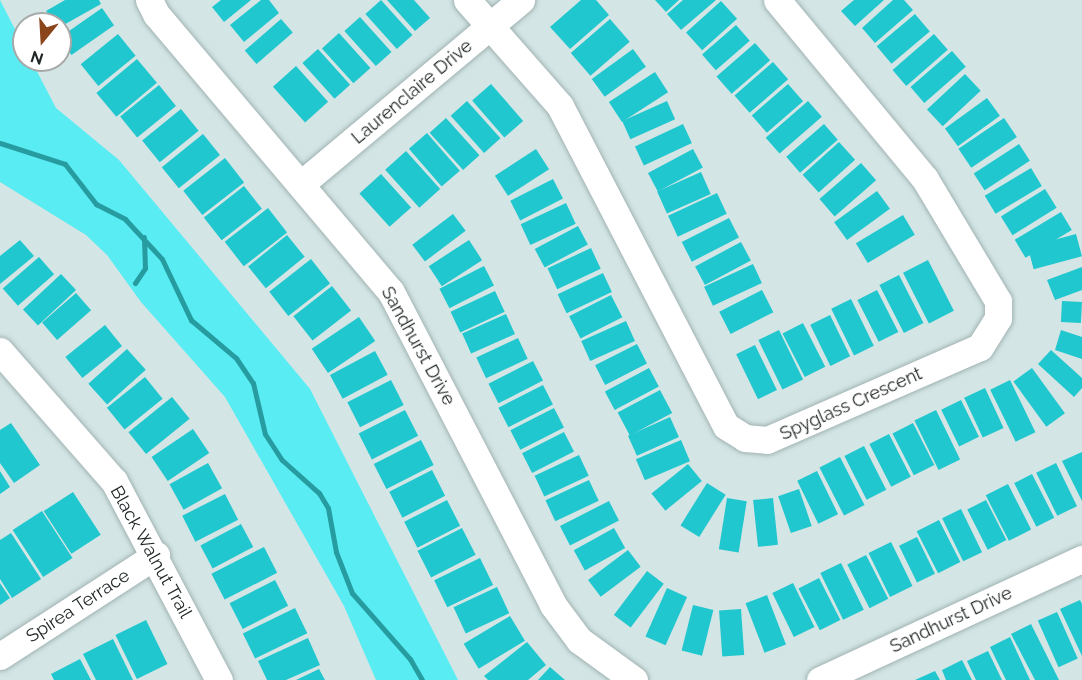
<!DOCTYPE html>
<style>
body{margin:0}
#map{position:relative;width:1082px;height:680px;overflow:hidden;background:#d3e5e5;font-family:Raleway,sans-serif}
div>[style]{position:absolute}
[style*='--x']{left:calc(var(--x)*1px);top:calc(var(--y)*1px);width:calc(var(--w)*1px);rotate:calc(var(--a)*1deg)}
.green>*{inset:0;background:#59ecf2}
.stream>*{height:5px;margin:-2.5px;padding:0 2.5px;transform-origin:2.5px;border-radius:2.5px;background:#269ca1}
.building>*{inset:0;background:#20c7ce;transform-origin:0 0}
.roads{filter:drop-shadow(0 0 2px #a1b2b2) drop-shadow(0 0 2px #a1b2b2)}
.minor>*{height:27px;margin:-13.5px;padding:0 13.5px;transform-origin:13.5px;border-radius:13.5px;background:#fff}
span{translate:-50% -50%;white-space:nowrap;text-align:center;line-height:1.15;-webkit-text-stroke:4.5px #fff;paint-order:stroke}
.street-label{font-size:18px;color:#222829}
.north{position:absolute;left:12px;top:12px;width:60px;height:60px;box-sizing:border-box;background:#fff;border:2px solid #a7a9a9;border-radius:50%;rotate:198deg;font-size:16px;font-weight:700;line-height:24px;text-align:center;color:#222829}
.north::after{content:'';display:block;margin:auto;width:21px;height:27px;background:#8a451b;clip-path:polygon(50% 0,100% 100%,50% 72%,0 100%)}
</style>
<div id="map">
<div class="green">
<div style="clip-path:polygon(0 0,24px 47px,24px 60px,31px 60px,56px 108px,119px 160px,310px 389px,458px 680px,376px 680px,344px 606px,225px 397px,141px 302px,107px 255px,86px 235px,0 182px)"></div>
</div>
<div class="stream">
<div style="--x:0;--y:143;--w:68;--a:17.9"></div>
<div style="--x:65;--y:164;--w:51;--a:52.2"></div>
<div style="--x:96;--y:204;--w:33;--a:27"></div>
<div style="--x:125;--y:219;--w:54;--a:47.2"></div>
<div style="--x:162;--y:259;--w:68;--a:64.6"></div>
<div style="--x:191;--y:320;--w:59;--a:40.2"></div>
<div style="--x:236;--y:358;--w:30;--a:56"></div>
<div style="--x:253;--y:383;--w:52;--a:76.8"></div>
<div style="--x:265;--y:434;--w:31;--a:57"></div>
<div style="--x:282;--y:460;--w:50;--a:41.7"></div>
<div style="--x:319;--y:493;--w:17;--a:59"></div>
<div style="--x:328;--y:508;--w:45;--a:79.7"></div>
<div style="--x:336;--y:552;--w:44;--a:68.7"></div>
<div style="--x:352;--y:593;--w:88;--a:48.7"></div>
<div style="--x:410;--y:659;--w:24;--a:60"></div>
<div style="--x:135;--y:283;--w:18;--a:-56"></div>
<div style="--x:145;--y:268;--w:31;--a:-92"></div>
</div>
<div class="building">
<div style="clip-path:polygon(65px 0,99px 0,101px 4px,60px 27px,46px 11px)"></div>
<div style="clip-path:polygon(221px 0,251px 0,224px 22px,212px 7px)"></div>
<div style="clip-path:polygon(261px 0,269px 0,279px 13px,244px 42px,230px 25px)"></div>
<div style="left:381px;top:0;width:47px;height:21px;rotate:48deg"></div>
<div style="clip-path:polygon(387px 0,414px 0,430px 18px,415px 31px)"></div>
<div style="clip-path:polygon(581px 0,596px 0,609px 15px,570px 49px,550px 27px)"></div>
<div style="clip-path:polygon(655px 0,679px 0,666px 12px)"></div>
<div style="clip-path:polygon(683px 0,716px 0,681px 30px,667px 14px)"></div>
<div style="clip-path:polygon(854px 0,884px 0,855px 26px,841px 11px)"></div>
<div style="clip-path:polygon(893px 0,904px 0,913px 10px,875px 43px,862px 28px)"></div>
<div style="left:721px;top:1px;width:24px;height:47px;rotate:48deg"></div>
<div style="left:102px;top:8px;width:21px;height:52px;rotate:55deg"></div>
<div style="left:915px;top:14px;width:23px;height:50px;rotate:50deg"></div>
<div style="left:360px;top:17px;width:47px;height:21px;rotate:48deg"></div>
<div style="left:281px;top:19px;width:18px;height:48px;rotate:49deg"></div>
<div style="left:610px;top:19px;width:30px;height:52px;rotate:49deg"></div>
<div style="left:736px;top:25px;width:21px;height:45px;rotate:49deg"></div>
<div style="left:339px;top:33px;width:47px;height:23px;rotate:48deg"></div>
<div style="left:118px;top:34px;width:28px;height:48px;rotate:51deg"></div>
<div style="left:934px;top:34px;width:21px;height:55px;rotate:49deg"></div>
<div style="left:755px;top:43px;width:23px;height:51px;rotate:49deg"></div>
<div style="left:318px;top:49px;width:48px;height:21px;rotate:48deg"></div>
<div style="left:633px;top:49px;width:22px;height:51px;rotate:54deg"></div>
<div style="left:952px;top:51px;width:21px;height:55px;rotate:49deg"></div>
<div style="left:137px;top:59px;width:31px;height:53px;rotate:50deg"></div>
<div style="left:773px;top:62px;width:23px;height:51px;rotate:49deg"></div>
<div style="left:296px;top:66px;width:48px;height:31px;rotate:48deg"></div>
<div style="left:655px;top:72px;width:24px;height:55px;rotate:57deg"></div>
<div style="left:965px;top:74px;width:23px;height:52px;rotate:47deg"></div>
<div style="left:491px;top:84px;width:49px;height:25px;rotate:49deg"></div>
<div style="left:788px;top:84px;width:23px;height:48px;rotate:49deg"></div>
<div style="left:159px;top:85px;width:27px;height:50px;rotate:51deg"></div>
<div style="left:987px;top:98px;width:22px;height:52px;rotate:54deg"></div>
<div style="left:467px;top:101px;width:50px;height:22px;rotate:48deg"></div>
<div style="left:667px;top:101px;width:20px;height:49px;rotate:66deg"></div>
<div style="left:808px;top:101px;width:21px;height:56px;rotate:49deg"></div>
<div style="left:181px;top:109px;width:28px;height:50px;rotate:51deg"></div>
<div style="left:446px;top:118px;width:50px;height:22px;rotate:48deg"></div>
<div style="left:1004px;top:118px;width:23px;height:55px;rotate:56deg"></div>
<div style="left:683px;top:124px;width:21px;height:53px;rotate:65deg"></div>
<div style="left:824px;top:124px;width:21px;height:50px;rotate:49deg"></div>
<div style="left:427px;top:133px;width:50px;height:24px;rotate:49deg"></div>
<div style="left:203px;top:134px;width:27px;height:53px;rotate:51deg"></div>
<div style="left:839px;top:142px;width:24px;height:49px;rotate:48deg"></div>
<div style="left:1019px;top:144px;width:20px;height:54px;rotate:57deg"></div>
<div style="left:536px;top:149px;width:24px;height:49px;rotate:57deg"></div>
<div style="left:693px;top:149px;width:21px;height:51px;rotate:62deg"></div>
<div style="left:406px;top:151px;width:51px;height:28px;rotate:48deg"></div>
<div style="left:225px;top:158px;width:31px;height:53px;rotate:52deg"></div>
<div style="left:861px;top:163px;width:23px;height:55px;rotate:49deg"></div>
<div style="left:1031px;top:168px;width:21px;height:54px;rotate:59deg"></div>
<div style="left:701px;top:172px;width:24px;height:48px;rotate:66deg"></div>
<div style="left:381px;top:174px;width:45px;height:29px;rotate:48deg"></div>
<div style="left:553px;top:179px;width:22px;height:48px;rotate:63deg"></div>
<div style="left:244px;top:186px;width:29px;height:51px;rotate:52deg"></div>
<div style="left:1045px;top:189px;width:22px;height:52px;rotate:58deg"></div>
<div style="left:877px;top:191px;width:22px;height:53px;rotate:54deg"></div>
<div style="left:717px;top:193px;width:23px;height:54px;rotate:65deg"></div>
<div style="left:566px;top:203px;width:23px;height:50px;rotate:65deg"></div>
<div style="left:268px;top:208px;width:31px;height:55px;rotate:52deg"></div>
<div style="left:1061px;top:212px;width:21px;height:54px;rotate:59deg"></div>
<div style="left:453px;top:214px;width:21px;height:51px;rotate:53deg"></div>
<div style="left:903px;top:215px;width:23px;height:55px;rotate:59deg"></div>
<div style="left:729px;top:218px;width:22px;height:53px;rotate:63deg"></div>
<div style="left:578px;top:226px;width:21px;height:49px;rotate:62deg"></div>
<div style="left:1076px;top:234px;width:23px;height:50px;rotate:75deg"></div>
<div style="left:287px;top:235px;width:28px;height:50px;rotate:51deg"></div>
<div style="clip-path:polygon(20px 240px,34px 256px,0 284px,0 256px)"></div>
<div style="left:469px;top:240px;width:24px;height:48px;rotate:57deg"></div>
<div style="left:741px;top:242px;width:21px;height:52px;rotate:62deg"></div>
<div style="left:591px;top:248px;width:23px;height:48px;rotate:65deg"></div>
<div style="left:39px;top:257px;width:23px;height:48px;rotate:49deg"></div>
<div style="left:311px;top:259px;width:31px;height:53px;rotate:52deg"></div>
<div style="left:928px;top:260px;width:57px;height:28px;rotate:63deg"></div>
<div style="left:753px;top:264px;width:21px;height:54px;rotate:65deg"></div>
<div style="left:484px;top:266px;width:22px;height:50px;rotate:63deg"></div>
<div style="clip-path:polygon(1082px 267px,1082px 290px,1055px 300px,1047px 280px)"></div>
<div style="left:603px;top:273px;width:21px;height:50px;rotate:65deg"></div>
<div style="left:61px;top:274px;width:22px;height:52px;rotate:47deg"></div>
<div style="left:899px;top:275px;width:54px;height:22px;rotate:63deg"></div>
<div style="left:332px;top:286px;width:31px;height:49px;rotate:52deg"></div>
<div style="left:762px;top:290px;width:25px;height:48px;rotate:63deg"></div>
<div style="left:877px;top:290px;width:47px;height:22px;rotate:63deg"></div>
<div style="left:495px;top:291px;width:23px;height:49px;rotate:65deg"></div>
<div style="left:76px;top:293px;width:23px;height:45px;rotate:49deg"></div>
<div style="left:611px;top:295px;width:25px;height:47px;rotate:63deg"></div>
<div style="left:851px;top:299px;width:52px;height:22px;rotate:64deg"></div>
<div style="left:1062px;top:301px;width:20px;height:21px;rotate:3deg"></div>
<div style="left:506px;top:314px;width:22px;height:48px;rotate:66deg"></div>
<div style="left:830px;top:315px;width:46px;height:22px;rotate:64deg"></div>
<div style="left:359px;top:317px;width:29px;height:57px;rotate:56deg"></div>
<div style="left:626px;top:321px;width:22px;height:49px;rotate:66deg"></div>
<div style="left:803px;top:323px;width:49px;height:23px;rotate:63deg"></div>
<div style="left:105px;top:325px;width:27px;height:51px;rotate:51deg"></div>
<div style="left:779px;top:330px;width:55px;height:23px;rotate:64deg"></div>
<div style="clip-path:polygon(1061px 330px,1082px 337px,1082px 359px,1055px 350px)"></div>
<div style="left:518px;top:338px;width:23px;height:46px;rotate:65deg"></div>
<div style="left:637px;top:344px;width:22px;height:47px;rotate:63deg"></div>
<div style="left:755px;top:345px;width:50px;height:21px;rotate:64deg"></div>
<div style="left:127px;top:349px;width:28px;height:52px;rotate:48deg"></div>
<div style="clip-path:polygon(1051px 350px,1082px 378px,1082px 388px,1074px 397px,1038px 364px)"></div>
<div style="left:375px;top:351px;width:27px;height:51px;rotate:62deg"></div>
<div style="left:533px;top:361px;width:22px;height:50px;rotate:63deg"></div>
<div style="left:649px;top:368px;width:21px;height:50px;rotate:62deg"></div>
<div style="left:1032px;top:368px;width:56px;height:23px;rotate:54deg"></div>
<div style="left:145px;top:377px;width:28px;height:49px;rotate:51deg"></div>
<div style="left:391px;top:380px;width:28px;height:49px;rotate:63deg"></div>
<div style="left:1010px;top:380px;width:58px;height:22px;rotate:64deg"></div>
<div style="left:543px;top:385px;width:22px;height:50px;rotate:63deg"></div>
<div style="left:985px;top:388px;width:44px;height:23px;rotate:65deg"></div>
<div style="left:660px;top:390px;width:26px;height:48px;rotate:62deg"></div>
<div style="left:172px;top:397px;width:28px;height:56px;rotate:51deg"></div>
<div style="left:961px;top:400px;width:41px;height:22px;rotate:64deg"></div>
<div style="left:554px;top:408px;width:22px;height:49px;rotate:63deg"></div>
<div style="left:405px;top:410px;width:29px;height:52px;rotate:63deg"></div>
<div style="left:936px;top:410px;width:55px;height:24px;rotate:64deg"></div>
<div style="left:670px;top:417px;width:22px;height:46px;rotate:66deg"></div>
<div style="clip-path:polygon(11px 423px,40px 465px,14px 483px,0 463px,0 430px)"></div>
<div style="left:913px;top:423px;width:47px;height:23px;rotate:63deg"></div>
<div style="left:193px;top:429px;width:29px;height:50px;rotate:56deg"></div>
<div style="left:564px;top:432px;width:22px;height:47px;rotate:63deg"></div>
<div style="left:889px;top:434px;width:48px;height:22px;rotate:63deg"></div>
<div style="left:421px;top:440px;width:28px;height:53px;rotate:63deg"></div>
<div style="left:681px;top:440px;width:23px;height:49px;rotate:67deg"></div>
<div style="left:864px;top:446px;width:49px;height:22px;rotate:63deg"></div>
<div style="clip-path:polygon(1082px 452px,1082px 501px,1062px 461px)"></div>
<div style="left:579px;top:455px;width:23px;height:49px;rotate:65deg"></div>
<div style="left:840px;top:457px;width:54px;height:23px;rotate:63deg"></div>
<div style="left:208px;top:463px;width:29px;height:44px;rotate:61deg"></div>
<div style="left:1056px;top:463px;width:48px;height:22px;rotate:64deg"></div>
<div style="left:688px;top:464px;width:22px;height:47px;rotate:51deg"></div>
<div style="left:432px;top:470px;width:29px;height:48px;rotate:63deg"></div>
<div style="clip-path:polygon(0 471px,10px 487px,0 494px)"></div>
<div style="left:817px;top:471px;width:48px;height:22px;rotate:64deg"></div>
<div style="left:1032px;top:474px;width:49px;height:20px;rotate:63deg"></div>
<div style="left:589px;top:480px;width:23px;height:48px;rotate:65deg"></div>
<div style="left:707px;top:483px;width:22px;height:50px;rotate:32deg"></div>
<div style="left:1008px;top:484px;width:51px;height:25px;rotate:63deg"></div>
<div style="left:799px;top:489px;width:39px;height:22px;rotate:71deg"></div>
<div style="left:73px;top:492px;width:51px;height:35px;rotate:57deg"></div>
<div style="left:225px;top:494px;width:29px;height:48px;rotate:63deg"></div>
<div style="left:727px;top:498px;width:20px;height:52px;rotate:9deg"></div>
<div style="left:773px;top:498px;width:47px;height:20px;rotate:84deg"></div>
<div style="left:447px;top:500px;width:29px;height:48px;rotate:63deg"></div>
<div style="left:986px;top:500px;width:45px;height:21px;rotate:63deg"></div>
<div style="left:609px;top:501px;width:22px;height:55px;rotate:63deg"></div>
<div style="left:961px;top:509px;width:48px;height:21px;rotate:64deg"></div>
<div style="left:42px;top:511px;width:56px;height:35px;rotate:57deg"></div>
<div style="left:939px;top:520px;width:47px;height:25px;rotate:63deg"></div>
<div style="left:241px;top:524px;width:26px;height:46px;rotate:62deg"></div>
<div style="left:462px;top:528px;width:30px;height:50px;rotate:63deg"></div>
<div style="left:614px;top:528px;width:23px;height:46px;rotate:61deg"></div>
<div style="clip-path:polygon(11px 533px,41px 579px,12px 598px,0 579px,0 540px)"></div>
<div style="left:917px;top:537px;width:41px;height:20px;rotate:64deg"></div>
<div style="left:891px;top:542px;width:49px;height:25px;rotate:64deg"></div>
<div style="left:264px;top:547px;width:29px;height:59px;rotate:63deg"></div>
<div style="left:628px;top:550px;width:21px;height:50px;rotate:53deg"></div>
<div style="left:866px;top:555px;width:49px;height:21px;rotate:63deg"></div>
<div style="left:480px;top:558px;width:30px;height:51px;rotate:64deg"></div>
<div style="left:841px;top:563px;width:52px;height:23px;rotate:64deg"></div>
<div style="left:647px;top:571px;width:21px;height:55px;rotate:37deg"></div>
<div style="left:819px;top:578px;width:47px;height:23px;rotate:63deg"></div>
<div style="left:275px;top:580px;width:29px;height:51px;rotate:63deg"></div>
<div style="clip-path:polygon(0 583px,10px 598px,0 605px)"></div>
<div style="left:793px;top:583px;width:49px;height:23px;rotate:64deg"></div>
<div style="left:497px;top:587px;width:29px;height:48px;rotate:65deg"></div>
<div style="left:667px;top:588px;width:22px;height:53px;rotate:24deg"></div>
<div style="left:767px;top:595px;width:53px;height:23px;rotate:69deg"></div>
<div style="clip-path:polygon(1080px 600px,1082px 604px,1082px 656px,1060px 609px)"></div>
<div style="left:693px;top:605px;width:21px;height:47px;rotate:14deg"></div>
<div style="left:295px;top:608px;width:28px;height:58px;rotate:64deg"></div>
<div style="left:741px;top:609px;width:46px;height:22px;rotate:86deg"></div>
<div style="left:1057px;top:612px;width:51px;height:21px;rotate:66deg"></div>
<div style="left:510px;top:616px;width:29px;height:54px;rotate:59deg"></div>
<div style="left:146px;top:620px;width:49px;height:34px;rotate:64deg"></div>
<div style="clip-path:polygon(1031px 624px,1059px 680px,1035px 680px,1011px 634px)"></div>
<div style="clip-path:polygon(1010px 637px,1030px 680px,1006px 680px,990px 647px)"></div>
<div style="clip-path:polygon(308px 638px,320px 665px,286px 680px,267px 680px,258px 661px)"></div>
<div style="clip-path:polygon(113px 639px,133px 680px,96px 680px,83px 654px)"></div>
<div style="clip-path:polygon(527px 642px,546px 665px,528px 680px,488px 680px,484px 676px)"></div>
<div style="clip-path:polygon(988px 651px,1002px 680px,976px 680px,967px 661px)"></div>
<div style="clip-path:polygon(80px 659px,91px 680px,54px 680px,51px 674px)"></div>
<div style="clip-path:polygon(962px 660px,972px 680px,946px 680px,942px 670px)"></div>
<div style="clip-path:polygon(550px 667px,565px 680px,538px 680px)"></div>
<div style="clip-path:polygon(319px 669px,325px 680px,296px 680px)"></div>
<div style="clip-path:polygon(935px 671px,940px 680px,915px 680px)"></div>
</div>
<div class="roads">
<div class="minor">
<div style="--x:149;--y:0;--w:16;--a:63"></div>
<div style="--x:156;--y:14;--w:364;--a:49.8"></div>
<div style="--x:391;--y:292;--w:352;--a:62.6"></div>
<div style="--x:553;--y:605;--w:44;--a:53.4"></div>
<div style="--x:579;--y:640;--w:68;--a:36"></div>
<div style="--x:467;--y:0;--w:141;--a:48.7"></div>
<div style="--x:560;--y:106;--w:360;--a:62.6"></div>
<div style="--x:726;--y:426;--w:22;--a:32"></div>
<div style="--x:745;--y:438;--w:22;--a:5"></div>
<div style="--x:767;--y:440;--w:232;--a:-23.6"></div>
<div style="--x:980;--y:347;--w:34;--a:-58"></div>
<div style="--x:998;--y:318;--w:17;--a:-90"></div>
<div style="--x:998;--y:301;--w:142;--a:-120.9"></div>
<div style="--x:925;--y:179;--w:232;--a:-129.6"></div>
<div style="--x:301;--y:184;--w:287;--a:-39.9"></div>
<div style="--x:0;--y:351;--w:173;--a:48.8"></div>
<div style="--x:114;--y:481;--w:225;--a:62.2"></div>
<div style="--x:0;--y:656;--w:186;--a:-32.9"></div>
<div style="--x:820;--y:680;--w:289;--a:-24.8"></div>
</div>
</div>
<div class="street-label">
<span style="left:412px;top:92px;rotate:-40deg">Laurenclaire Drive</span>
<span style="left:418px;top:346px;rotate:61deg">Sandhurst Drive</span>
<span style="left:851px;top:404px;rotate:-24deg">Spyglass Crescent</span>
<span style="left:151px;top:552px;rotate:61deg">Black Walnut Trail</span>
<span style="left:78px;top:606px;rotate:-33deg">Spirea Terrace</span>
<span style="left:951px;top:620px;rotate:-25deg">Sandhurst Drive</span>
</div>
<div class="north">N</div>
</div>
